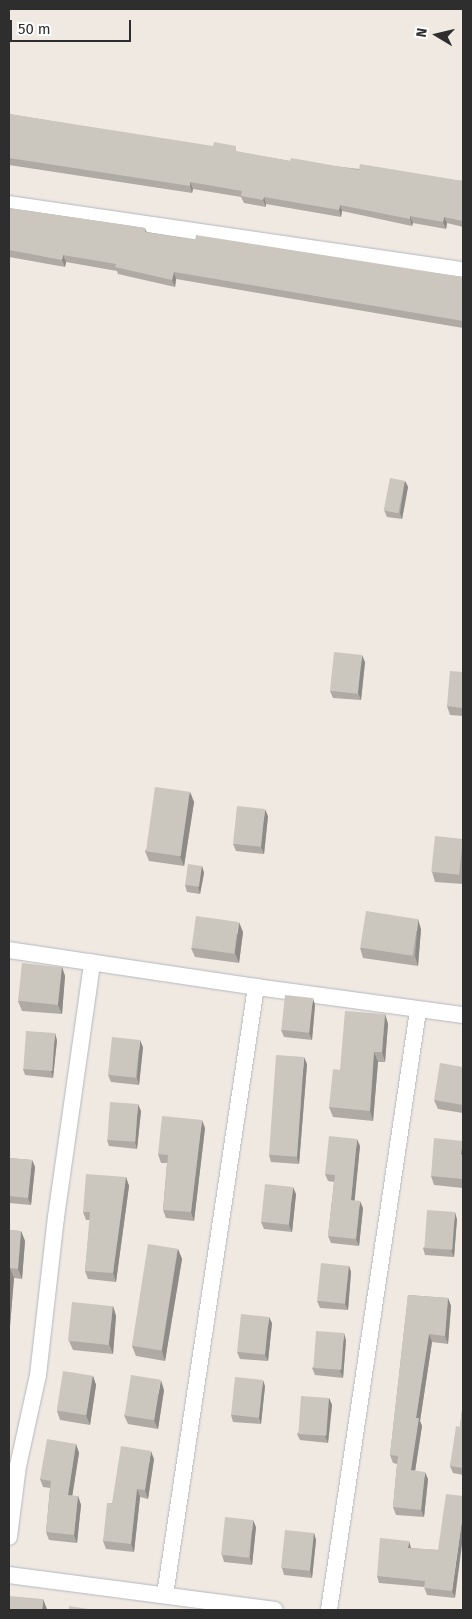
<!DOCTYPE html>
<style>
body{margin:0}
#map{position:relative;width:472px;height:1619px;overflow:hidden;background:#efe9e1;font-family:"Fira Sans",sans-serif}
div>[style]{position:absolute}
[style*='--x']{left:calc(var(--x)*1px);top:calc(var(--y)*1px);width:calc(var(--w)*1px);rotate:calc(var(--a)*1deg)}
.roads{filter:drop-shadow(0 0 1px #b4b7c1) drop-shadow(0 0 1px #b4b7c1)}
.street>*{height:16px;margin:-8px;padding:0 8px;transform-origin:8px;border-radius:8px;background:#fff}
.wall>*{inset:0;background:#afaba4}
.shaded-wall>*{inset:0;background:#8e8b86}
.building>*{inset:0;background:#cbc7bf;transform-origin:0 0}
span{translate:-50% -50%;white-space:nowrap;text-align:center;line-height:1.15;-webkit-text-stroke:5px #fff;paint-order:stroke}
.frame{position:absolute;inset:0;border:10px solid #2e2e2e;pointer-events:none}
.north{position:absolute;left:412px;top:10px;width:50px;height:50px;-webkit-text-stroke:4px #fff;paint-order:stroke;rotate:279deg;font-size:14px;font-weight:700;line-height:20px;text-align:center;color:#2e2e2e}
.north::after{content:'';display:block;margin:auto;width:18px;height:22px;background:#2e2e2e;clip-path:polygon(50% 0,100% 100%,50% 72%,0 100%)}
.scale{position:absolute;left:10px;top:20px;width:121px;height:22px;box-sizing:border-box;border:2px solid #2e2e2e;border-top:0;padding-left:6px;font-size:15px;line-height:18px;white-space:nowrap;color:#2e2e2e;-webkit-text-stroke:4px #fff;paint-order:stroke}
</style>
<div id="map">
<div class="roads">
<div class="street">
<div style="--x:9;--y:204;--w:459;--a:8.3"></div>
<div style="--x:9;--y:950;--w:250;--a:8.5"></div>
<div style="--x:9;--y:1537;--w:72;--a:-82.8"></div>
<div style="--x:18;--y:1466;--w:93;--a:-77.6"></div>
<div style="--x:38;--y:1375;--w:159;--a:-83.5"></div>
<div style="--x:56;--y:1217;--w:257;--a:-81.9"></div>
<div style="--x:9;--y:1575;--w:268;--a:7.5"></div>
<div style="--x:165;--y:1595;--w:615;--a:-81.49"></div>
<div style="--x:256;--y:987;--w:209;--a:7.7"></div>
<div style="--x:329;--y:1610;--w:606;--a:-81.55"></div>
</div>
</div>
<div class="wall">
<div style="clip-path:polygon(9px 114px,238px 152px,290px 161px,463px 181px,463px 227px,447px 223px,446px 229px,413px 223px,412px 226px,342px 211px,341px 217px,266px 204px,266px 207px,244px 203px,241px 197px,193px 189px,192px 193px,9px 165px)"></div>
<div style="clip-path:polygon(9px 208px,145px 228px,147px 232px,195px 240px,463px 277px,463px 328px,176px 279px,175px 287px,118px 274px,117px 271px,66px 262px,65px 267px,9px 257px)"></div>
<div style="clip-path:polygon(405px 481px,408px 487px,402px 519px,387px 517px,384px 510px)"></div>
<div style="clip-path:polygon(365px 662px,361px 700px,333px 698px,330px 691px)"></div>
<div style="clip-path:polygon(463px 672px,463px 716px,450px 715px,447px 706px)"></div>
<div style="clip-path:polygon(190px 792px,194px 802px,184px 866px,149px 861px,145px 851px)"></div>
<div style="clip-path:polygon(268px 816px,264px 854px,236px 851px,233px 844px)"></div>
<div style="clip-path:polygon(463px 839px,463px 884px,435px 882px,432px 872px)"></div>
<div style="clip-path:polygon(202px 866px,204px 873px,200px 894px,187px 892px,185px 885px)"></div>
<div style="clip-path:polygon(421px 929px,418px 966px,363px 958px,360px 948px)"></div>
<div style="clip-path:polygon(243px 932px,239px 963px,195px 957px,191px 948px)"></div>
<div style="clip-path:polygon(62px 967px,65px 976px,62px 1014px,22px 1011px,18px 1001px)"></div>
<div style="clip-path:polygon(315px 1005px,312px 1040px,284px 1037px,281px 1030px)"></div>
<div style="clip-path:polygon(385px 1014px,388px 1024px,385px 1062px,378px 1062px,373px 1121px,333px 1117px,329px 1107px,340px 1070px)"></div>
<div style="clip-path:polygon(57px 1040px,53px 1078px,25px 1075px,23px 1069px)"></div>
<div style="clip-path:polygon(143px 1047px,139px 1085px,111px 1082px,108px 1075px)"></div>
<div style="clip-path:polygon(307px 1064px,299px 1164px,271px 1162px,269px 1155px)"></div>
<div style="clip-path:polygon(463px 1067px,463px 1113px,438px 1109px,434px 1100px)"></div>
<div style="clip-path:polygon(141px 1111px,137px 1149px,109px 1146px,107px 1140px)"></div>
<div style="clip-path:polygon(205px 1128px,194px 1221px,166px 1218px,163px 1210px,167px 1163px,161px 1163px,158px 1154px)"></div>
<div style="clip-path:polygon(463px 1143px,463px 1188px,434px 1185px,431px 1176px)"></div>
<div style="clip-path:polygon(360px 1146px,354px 1201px,363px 1208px,359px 1246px,331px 1243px,328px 1236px,334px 1182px,328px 1181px,325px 1174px)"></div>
<div style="clip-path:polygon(9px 1158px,32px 1160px,35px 1167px,31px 1205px,9px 1203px)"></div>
<div style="clip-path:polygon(126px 1177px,129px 1186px,116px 1282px,88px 1279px,85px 1271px,90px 1220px,86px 1220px,83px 1212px)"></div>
<div style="clip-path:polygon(296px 1194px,292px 1232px,264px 1229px,261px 1222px)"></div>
<div style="clip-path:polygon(457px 1219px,454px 1257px,425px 1255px,423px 1248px)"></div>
<div style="clip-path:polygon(9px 1230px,21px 1231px,25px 1241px,22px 1279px,14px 1278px,10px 1326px,9px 1326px)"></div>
<div style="clip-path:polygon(178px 1249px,182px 1259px,165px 1361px,136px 1356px,132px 1346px)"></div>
<div style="clip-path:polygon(349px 1266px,351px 1272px,348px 1310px,320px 1308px,317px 1301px)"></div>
<div style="clip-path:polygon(408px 1295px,448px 1298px,451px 1306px,448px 1344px,432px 1342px,420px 1421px,422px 1426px,415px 1471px,428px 1479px,424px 1517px,396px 1515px,393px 1507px,397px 1464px,393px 1463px,390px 1455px)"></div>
<div style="clip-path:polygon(113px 1306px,116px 1316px,113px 1354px,73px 1350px,69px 1341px)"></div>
<div style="clip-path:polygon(272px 1323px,268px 1361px,240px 1359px,237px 1352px)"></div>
<div style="clip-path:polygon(346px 1340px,343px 1378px,315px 1375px,312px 1368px)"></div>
<div style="clip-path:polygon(93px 1376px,96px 1385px,90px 1425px,60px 1420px,57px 1411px)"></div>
<div style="clip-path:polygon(265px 1386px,261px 1424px,233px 1422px,231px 1415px)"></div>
<div style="clip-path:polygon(164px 1390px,158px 1429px,128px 1424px,124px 1415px)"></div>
<div style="clip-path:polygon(329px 1398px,332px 1405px,328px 1443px,300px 1440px,297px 1434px)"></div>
<div style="clip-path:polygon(463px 1402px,463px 1475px,453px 1473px,450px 1466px,460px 1427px)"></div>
<div style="clip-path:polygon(76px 1444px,79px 1453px,72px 1496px,78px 1496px,81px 1505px,77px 1543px,49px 1540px,46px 1532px,50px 1488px,43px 1487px,40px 1479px)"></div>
<div style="clip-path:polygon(154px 1459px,148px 1499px,140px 1497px,134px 1552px,106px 1549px,103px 1541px,112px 1503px)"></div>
<div style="clip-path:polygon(256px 1527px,252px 1565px,224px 1562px,222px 1555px)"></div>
<div style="clip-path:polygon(314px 1533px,316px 1540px,312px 1578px,284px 1575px,282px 1568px)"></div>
<div style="clip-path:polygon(411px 1548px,438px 1550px,455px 1598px,427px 1595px,424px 1587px,379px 1583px,377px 1576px)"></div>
</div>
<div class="shaded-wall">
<div style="clip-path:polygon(190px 182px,193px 189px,192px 193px,190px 186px)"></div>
<div style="clip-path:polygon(264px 197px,266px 204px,266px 207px,263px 200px)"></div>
<div style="clip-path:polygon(340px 205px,342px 211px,341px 217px,339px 210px)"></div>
<div style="clip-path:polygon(410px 216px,413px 223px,412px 226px,410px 219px)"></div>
<div style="clip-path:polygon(444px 217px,447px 223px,446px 229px,443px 222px)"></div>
<div style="clip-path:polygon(63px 255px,66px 262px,65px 267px,62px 260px)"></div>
<div style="clip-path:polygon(174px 272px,176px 279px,175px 287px,172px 280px)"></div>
<div style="clip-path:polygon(405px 481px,408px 487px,402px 519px,400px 513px)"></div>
<div style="clip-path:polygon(362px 655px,365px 662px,361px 700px,358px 693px)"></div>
<div style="clip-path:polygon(190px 792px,194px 802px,184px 866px,180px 856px)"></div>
<div style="clip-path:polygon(265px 809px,268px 816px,264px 854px,261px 847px)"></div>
<div style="clip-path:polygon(202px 866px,204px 873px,200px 894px,198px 887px)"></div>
<div style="clip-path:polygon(418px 919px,421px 929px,418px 966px,415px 956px)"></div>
<div style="clip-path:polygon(239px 922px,243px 932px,239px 963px,235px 953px)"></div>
<div style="clip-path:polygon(62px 967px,65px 976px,62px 1014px,58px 1005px)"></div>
<div style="clip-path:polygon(313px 998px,315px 1005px,312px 1040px,309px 1033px)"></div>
<div style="clip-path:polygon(385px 1014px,388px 1024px,385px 1062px,382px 1052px)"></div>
<div style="clip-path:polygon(55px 1033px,57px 1040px,53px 1078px,51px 1071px)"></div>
<div style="clip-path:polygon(140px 1040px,143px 1047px,139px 1085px,137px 1078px)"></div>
<div style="clip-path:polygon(374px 1052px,378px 1062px,373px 1121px,370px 1111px)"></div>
<div style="clip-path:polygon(304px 1057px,307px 1064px,299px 1164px,297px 1157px)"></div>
<div style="clip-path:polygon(138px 1104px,141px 1111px,137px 1149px,135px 1142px)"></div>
<div style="clip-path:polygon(202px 1120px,205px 1128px,194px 1221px,191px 1212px)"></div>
<div style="clip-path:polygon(357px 1139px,360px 1146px,354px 1207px,351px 1200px)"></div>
<div style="clip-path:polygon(463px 1141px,463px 1160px,461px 1154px)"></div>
<div style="clip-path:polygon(32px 1160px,35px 1167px,31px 1205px,28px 1198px)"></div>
<div style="clip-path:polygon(126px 1177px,129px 1186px,116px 1282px,113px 1273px)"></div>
<div style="clip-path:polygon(293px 1187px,296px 1194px,292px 1232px,289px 1225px)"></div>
<div style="clip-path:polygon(360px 1201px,363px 1208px,359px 1246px,356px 1239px)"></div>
<div style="clip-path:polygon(455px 1212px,457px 1219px,454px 1257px,451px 1250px)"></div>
<div style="clip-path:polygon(21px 1231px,25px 1241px,22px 1279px,18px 1269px)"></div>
<div style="clip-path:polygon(178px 1249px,182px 1259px,165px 1361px,162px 1351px)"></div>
<div style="clip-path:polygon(349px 1266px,351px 1272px,348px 1310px,345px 1304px)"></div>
<div style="clip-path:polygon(10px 1268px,14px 1278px,10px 1326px,9px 1324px,9px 1287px)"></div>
<div style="clip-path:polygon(448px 1298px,451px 1306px,448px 1344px,445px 1336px)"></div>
<div style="clip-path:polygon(113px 1306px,116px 1316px,113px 1354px,109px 1344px)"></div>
<div style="clip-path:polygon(269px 1317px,272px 1323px,268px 1361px,265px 1355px)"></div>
<div style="clip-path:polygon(344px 1333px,346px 1340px,343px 1378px,340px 1371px)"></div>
<div style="clip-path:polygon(429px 1334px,432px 1342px,420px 1421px,422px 1426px,414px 1478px,411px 1470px,416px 1418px)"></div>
<div style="clip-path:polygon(93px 1376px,96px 1385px,90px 1425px,86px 1415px)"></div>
<div style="clip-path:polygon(161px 1380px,164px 1390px,158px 1429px,154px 1420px)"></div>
<div style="clip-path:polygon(263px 1380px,265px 1386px,261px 1424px,259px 1418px)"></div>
<div style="clip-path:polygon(329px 1398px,332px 1405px,328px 1443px,325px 1436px)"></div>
<div style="clip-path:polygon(76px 1444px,79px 1453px,71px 1504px,68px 1495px)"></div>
<div style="clip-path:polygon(151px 1451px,154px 1459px,148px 1499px,145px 1490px)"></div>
<div style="clip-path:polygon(425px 1472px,428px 1479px,424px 1517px,421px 1510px)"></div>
<div style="clip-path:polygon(137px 1489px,140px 1497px,134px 1552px,131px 1544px)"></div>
<div style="clip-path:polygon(78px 1496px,81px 1505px,77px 1543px,74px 1535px)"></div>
<div style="clip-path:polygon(463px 1513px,463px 1537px,455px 1598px,452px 1591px)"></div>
<div style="clip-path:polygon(253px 1520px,256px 1527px,252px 1565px,250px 1558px)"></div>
<div style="clip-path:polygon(314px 1533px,316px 1540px,312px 1578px,310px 1571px)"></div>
<div style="clip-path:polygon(409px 1541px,411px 1548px,410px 1555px,408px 1548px)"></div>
<div style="clip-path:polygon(43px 1599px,47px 1609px,47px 1610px,42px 1610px)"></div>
</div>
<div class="building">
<div style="clip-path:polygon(9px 114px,213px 146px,214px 142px,236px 146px,236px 151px,290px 161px,291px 158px,359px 170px,360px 164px,463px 181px,463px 221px,444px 217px,443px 222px,410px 216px,410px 219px,340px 205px,339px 210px,264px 197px,263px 200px,241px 196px,242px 191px,190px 182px,190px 186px,9px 158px)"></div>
<div style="clip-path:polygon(9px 208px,126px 225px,145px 228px,145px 232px,195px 240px,196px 235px,463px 277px,463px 321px,174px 272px,172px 280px,115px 267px,116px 264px,63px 255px,62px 260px,9px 250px)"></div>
<div style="left:390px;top:478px;width:15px;height:33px;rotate:11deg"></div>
<div style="left:334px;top:652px;width:28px;height:39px;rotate:6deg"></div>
<div style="clip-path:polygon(450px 671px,463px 672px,463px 708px,447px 706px)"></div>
<div style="left:155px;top:787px;width:35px;height:65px;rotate:8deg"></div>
<div style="left:237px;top:806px;width:28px;height:38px;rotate:6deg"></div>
<div style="left:435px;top:836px;width:28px;height:36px;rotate:6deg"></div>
<div style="left:188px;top:864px;width:14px;height:21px;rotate:8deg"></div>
<div style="left:366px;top:911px;width:53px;height:37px;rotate:9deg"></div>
<div style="left:196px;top:916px;width:43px;height:32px;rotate:8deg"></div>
<div style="left:22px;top:963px;width:40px;height:38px;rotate:6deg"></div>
<div style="left:285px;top:995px;width:28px;height:35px;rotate:6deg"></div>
<div style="clip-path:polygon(345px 1011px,385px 1014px,382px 1052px,374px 1052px,370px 1111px,329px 1107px,333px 1069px,340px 1070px)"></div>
<div style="left:26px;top:1031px;width:29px;height:38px;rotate:4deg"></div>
<div style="left:112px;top:1037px;width:28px;height:38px;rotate:6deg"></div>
<div style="left:276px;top:1055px;width:28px;height:100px;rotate:4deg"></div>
<div style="clip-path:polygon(440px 1063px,463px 1067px,463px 1105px,434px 1100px)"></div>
<div style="left:110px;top:1102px;width:28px;height:38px;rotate:4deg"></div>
<div style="clip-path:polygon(162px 1116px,202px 1120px,191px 1212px,163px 1210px,168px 1155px,158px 1154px)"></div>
<div style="clip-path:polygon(329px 1136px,357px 1139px,351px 1200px,360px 1201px,356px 1239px,328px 1236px,335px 1175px,325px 1174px)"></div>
<div style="clip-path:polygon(434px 1138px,463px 1141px,461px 1154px,463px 1155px,463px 1179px,431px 1176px)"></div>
<div style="clip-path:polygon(9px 1158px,32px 1160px,28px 1198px,9px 1196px)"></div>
<div style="clip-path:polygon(86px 1174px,126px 1177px,113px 1273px,85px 1271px,90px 1212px,83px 1212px)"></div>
<div style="left:265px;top:1184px;width:28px;height:38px;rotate:6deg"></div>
<div style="left:427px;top:1210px;width:28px;height:38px;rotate:4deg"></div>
<div style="clip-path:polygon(9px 1230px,21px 1231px,18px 1269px,10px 1268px,9px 1287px)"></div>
<div style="left:148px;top:1244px;width:30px;height:103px;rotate:9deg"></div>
<div style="left:321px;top:1263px;width:28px;height:38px;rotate:6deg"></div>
<div style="clip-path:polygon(408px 1295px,448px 1298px,445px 1336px,429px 1334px,416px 1418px,419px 1418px,411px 1470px,425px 1472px,421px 1510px,393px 1507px,398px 1456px,390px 1455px)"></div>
<div style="left:72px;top:1302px;width:41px;height:39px;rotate:6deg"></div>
<div style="left:241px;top:1314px;width:28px;height:38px;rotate:6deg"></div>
<div style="left:316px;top:1331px;width:28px;height:37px;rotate:4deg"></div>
<div style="left:63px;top:1371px;width:30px;height:40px;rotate:9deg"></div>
<div style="left:131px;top:1375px;width:30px;height:41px;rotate:9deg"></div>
<div style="left:235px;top:1377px;width:28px;height:38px;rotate:6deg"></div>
<div style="left:301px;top:1396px;width:28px;height:38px;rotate:4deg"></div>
<div style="clip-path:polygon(463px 1402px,463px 1468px,450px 1466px,456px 1426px,460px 1427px)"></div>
<div style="clip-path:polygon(47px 1439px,76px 1444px,68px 1495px,78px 1496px,74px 1535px,46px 1532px,51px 1481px,40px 1479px)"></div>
<div style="clip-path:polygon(121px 1446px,151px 1451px,145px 1490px,137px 1489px,131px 1544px,103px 1541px,107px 1503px,112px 1503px)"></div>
<div style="clip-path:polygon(446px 1494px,463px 1496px,463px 1513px,452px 1591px,424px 1588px,425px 1581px,377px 1576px,380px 1538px,409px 1541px,408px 1548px,438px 1550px)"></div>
<div style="left:225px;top:1517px;width:28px;height:38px;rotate:6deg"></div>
<div style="left:285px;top:1530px;width:29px;height:38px;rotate:6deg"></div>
<div style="clip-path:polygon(9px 1596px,43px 1599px,42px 1610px,9px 1610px)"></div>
<div style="clip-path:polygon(69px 1606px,95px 1610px,69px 1610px)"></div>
</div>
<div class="frame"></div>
<div class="north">N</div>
<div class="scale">50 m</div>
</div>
